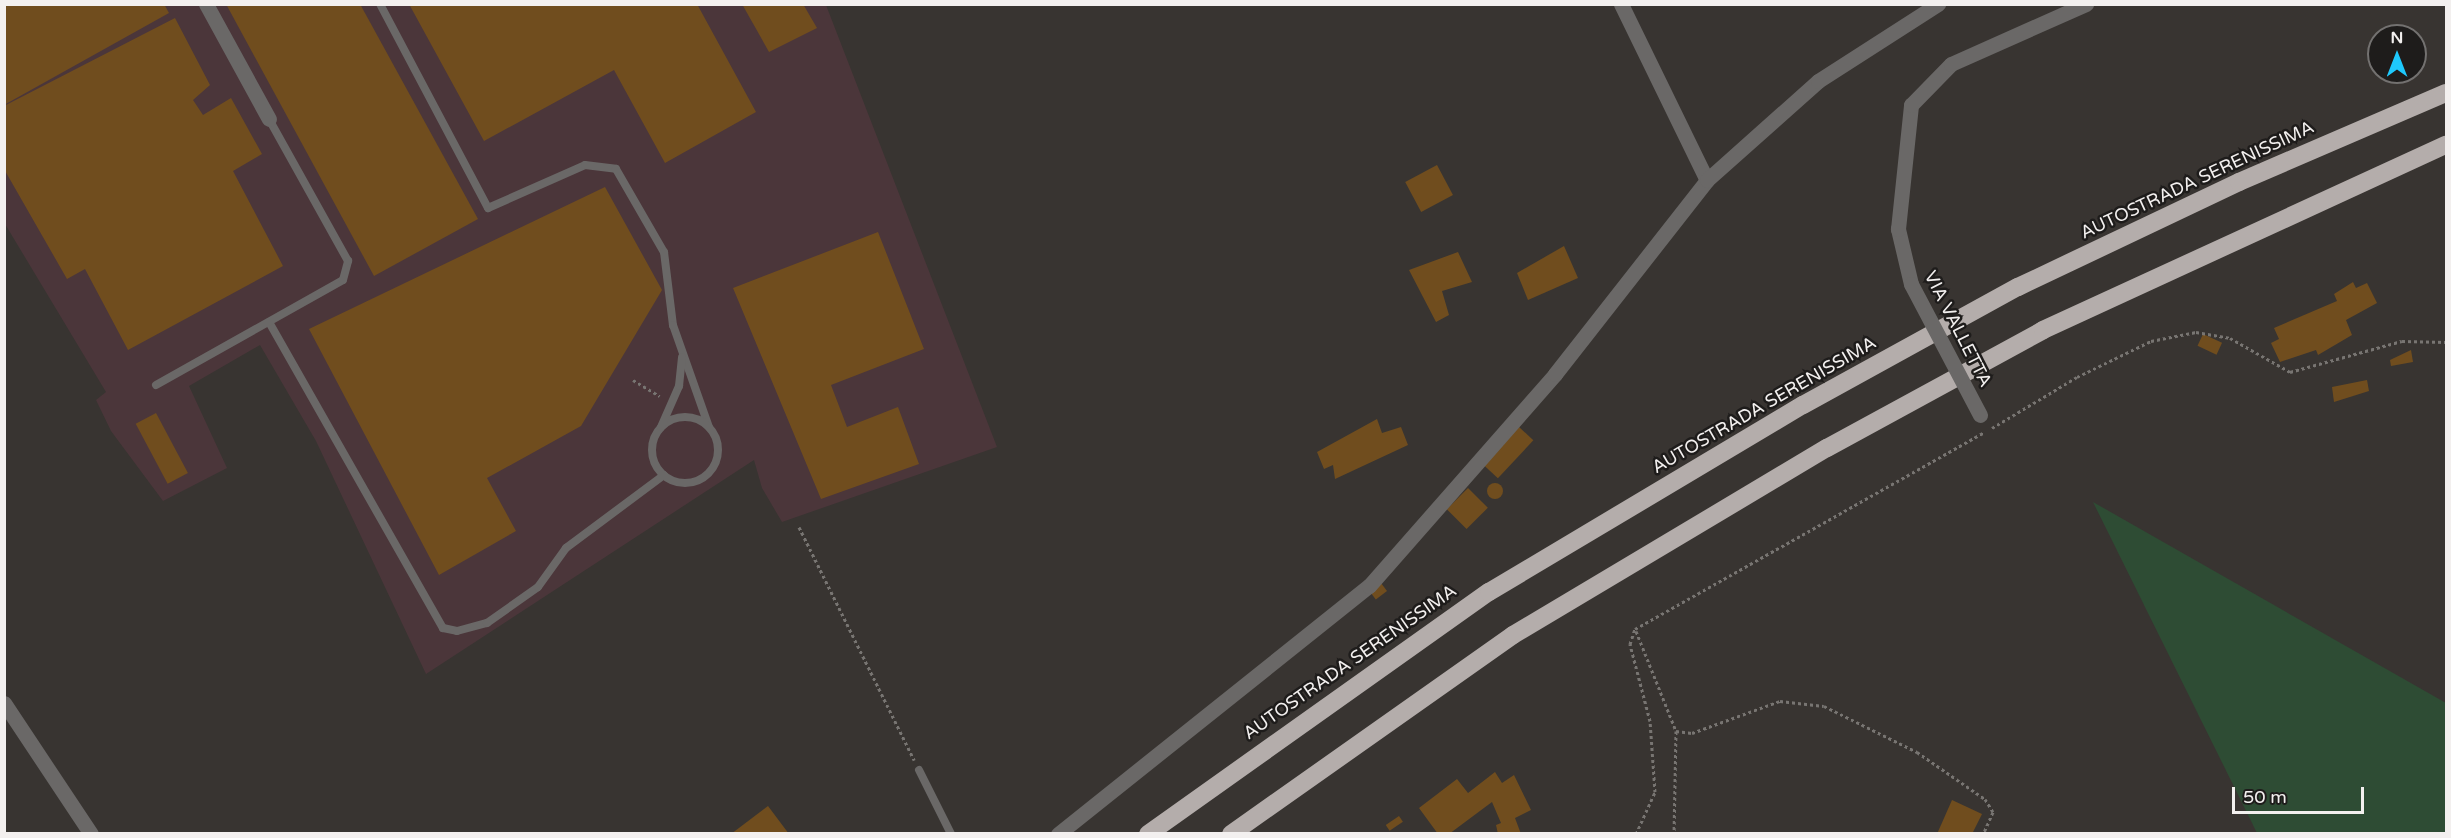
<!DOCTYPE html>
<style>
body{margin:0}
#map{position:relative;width:2451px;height:838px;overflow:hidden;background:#383431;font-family:"Varela Round",sans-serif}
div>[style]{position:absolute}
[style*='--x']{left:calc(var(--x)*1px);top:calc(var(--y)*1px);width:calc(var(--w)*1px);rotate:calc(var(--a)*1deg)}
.industrial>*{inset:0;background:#4b363a}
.green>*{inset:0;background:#2e4c34}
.building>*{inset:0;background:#704d1e;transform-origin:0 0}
.round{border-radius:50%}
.path>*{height:3px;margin-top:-1.5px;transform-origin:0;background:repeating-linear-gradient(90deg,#787572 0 3px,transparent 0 6px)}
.service>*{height:8px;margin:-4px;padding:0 4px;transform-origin:4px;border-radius:4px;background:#6a6867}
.service>.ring{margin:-4px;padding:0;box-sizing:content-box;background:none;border:8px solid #6a6867;border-radius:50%}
.minor>*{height:15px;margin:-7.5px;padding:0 7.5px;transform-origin:7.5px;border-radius:7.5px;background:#6a6867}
.tertiary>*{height:15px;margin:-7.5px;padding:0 7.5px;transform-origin:7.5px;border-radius:7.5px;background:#6a6867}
.motorway>*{height:18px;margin:-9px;padding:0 9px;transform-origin:9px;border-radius:9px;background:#b4adab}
.minor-bridge>*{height:15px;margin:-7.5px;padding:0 7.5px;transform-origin:7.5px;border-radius:7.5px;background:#6a6867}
span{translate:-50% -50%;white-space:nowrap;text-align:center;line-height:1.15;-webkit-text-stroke:5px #1e1c1b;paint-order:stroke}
.street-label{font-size:18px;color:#f3f0ef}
.frame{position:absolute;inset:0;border:6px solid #f3f0ef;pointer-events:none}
.north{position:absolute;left:2367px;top:24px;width:60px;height:60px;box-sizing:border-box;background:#1e1c1b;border:2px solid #737170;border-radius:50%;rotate:0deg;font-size:16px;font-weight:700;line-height:24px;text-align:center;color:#f3f0ef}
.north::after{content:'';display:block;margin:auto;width:21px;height:27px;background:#1ec9fd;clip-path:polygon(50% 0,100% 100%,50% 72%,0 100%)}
.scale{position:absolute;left:2232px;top:787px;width:132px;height:27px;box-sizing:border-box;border:3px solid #f3f0ef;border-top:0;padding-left:8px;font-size:18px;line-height:21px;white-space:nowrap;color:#f3f0ef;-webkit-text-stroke:4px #1e1c1b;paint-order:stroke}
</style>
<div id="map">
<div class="industrial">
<div style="clip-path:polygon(5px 5px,826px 5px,997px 447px,782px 522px,762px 488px,754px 460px,426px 674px,316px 441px,260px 345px,189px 386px,227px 468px,163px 501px,111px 431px,96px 400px,106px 392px,5px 224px)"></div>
</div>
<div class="green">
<div style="clip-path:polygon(2093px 502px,2446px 703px,2446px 833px,2257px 833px)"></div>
</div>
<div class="building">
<div style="clip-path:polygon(4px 4px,164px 4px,169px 13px,4px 105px)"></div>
<div style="clip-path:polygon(226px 4px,360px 4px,478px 219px,374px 276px)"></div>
<div style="clip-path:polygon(409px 4px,697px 4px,756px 112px,665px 163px,614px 70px,484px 141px)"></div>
<div style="clip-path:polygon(742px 4px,803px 4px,817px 28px,769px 52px)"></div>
<div style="clip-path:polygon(175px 18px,210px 85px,193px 100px,203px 115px,231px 98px,262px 154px,233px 171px,283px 266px,128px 350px,85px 269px,67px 279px,4px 169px,4px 106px)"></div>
<div style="left:1437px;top:165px;width:34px;height:36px;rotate:62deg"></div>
<div style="clip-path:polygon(605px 187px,662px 290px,581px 426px,487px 478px,516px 531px,439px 575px,309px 329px)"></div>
<div style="clip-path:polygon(878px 232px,924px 349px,831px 385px,847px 427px,898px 407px,919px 464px,821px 499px,733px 288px)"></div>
<div style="clip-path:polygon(1564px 246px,1578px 278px,1528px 300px,1517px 273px)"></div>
<div style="clip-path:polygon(1458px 252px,1472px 282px,1442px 291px,1449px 315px,1436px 322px,1409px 270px)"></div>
<div style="clip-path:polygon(2353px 282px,2356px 288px,2367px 283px,2377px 303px,2346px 320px,2352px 335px,2318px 355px,2316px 350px,2280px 362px,2271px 343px,2279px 339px,2274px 328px,2337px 301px,2334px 294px)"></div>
<div style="left:2203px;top:334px;width:21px;height:13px;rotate:25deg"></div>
<div style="clip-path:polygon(2411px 350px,2413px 362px,2391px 366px,2390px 360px)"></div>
<div style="clip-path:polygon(2367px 380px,2369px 391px,2334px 402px,2332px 387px)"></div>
<div style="left:156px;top:413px;width:68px;height:23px;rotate:62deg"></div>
<div style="clip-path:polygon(1377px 419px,1382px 433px,1401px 427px,1408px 445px,1335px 479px,1333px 465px,1324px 469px,1317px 452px)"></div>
<div style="left:1518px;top:426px;width:21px;height:52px;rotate:43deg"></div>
<div class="round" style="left:1487px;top:483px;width:16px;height:16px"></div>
<div style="left:1468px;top:488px;width:28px;height:30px;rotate:45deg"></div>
<div style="left:1381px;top:583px;width:10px;height:14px;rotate:53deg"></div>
<div style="clip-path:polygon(1495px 772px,1502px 783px,1514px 775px,1531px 810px,1515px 818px,1521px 834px,1498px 834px,1496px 825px,1501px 823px,1492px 802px,1449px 834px,1438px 834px,1419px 808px,1457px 779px,1468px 793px)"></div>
<div style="clip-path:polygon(1952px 800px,1982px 814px,1972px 834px,1937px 834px)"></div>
<div style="clip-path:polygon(768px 806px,789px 834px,731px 834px)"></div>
<div style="left:1399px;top:816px;width:7px;height:16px;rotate:56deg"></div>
</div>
<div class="path">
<div style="--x:633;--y:380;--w:31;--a:31"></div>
<div style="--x:1992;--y:428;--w:99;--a:-31"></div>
<div style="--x:2077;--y:377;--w:82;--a:-25.9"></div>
<div style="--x:2151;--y:341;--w:46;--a:-11.3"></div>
<div style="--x:2196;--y:332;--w:35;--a:10"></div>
<div style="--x:2230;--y:338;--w:69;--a:29.5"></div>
<div style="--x:2290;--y:372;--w:116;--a:-15.5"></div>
<div style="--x:2402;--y:341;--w:44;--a:1.3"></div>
<div style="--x:799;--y:527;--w:260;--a:63.7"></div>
<div style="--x:1636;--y:631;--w:108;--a:68.2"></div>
<div style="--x:1676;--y:731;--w:103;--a:91.1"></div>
<div style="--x:1676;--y:731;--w:16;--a:7"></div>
<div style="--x:1692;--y:733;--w:94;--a:-20"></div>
<div style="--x:1780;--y:701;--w:44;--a:6.5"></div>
<div style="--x:1824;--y:706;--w:104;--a:26.3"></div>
<div style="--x:1917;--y:752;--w:83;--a:34.7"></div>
<div style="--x:1985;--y:799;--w:15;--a:58"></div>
<div style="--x:1993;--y:812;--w:24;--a:114"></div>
<div style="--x:1636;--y:834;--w:46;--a:-65.7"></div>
<div style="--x:1655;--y:792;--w:71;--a:-94"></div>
<div style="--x:1650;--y:721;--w:80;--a:-104.6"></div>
<div style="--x:1630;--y:644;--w:16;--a:-72"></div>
<div style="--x:1635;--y:629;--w:401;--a:-29.4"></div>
</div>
<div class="service">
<div style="--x:380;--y:4;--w:231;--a:62.1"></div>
<div style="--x:488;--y:208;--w:106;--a:-23.9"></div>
<div style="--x:585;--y:165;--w:31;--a:7"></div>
<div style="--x:616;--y:169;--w:96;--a:60"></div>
<div style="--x:664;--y:252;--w:74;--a:83"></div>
<div style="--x:673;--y:325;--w:108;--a:70.6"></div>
<div style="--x:269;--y:322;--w:352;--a:60.4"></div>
<div style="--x:443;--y:628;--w:14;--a:12"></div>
<div style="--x:457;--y:631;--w:31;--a:-15"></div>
<div style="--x:487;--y:623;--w:62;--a:-35.2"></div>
<div style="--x:538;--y:587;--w:48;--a:-54.3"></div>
<div style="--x:566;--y:548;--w:122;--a:-36.7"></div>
<div style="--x:156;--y:385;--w:214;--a:-29.3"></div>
<div style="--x:343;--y:280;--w:20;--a:-75"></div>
<div style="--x:348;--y:261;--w:162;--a:-119.1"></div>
<div class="ring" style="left:652px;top:417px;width:58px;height:58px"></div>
<div style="--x:661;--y:427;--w:45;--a:-66.3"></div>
<div style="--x:679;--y:386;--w:29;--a:-84"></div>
<div style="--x:919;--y:770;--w:72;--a:63.4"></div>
</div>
<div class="minor">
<div style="--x:206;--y:4;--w:131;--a:61.3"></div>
<div style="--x:1911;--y:284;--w:57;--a:-103.3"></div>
<div style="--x:1898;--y:229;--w:125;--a:-84"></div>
<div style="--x:1911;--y:105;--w:57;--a:-45.7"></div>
<div style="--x:1951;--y:64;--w:148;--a:-24"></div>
<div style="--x:4;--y:703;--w:157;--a:56.4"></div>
<div style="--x:1058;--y:834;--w:398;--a:-38.6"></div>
<div style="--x:1369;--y:586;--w:282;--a:-48.7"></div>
<div style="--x:1555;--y:374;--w:246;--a:-51.9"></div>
</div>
<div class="tertiary">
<div style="--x:1621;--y:4;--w:196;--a:64"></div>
<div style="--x:1707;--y:180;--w:149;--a:-41.7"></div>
<div style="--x:1818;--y:81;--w:143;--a:-32.7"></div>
</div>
<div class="motorway">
<div style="--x:1148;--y:834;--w:418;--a:-35.4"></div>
<div style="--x:1489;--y:592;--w:365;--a:-30.8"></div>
<div style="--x:1803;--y:405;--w:245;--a:-28.8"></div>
<div style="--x:2018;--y:287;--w:245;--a:-25.4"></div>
<div style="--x:2239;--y:182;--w:225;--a:-23.3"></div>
<div style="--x:1231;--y:834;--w:345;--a:-35.2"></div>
<div style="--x:1513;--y:635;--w:365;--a:-30.8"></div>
<div style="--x:1827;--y:448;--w:246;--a:-28.6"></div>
<div style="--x:2043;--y:330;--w:443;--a:-24.7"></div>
</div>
<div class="minor-bridge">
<div style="--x:1911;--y:284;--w:148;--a:62.2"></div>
</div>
<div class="street-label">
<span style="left:2197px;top:180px;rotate:-25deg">AUTOSTRADA SERENISSIMA</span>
<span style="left:1958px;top:329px;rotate:63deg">VIA VALLETTA</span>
<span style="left:1764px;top:405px;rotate:-30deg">AUTOSTRADA SERENISSIMA</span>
<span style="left:1350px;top:662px;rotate:-35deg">AUTOSTRADA SERENISSIMA</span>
</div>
<div class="frame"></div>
<div class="north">N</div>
<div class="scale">50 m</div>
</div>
